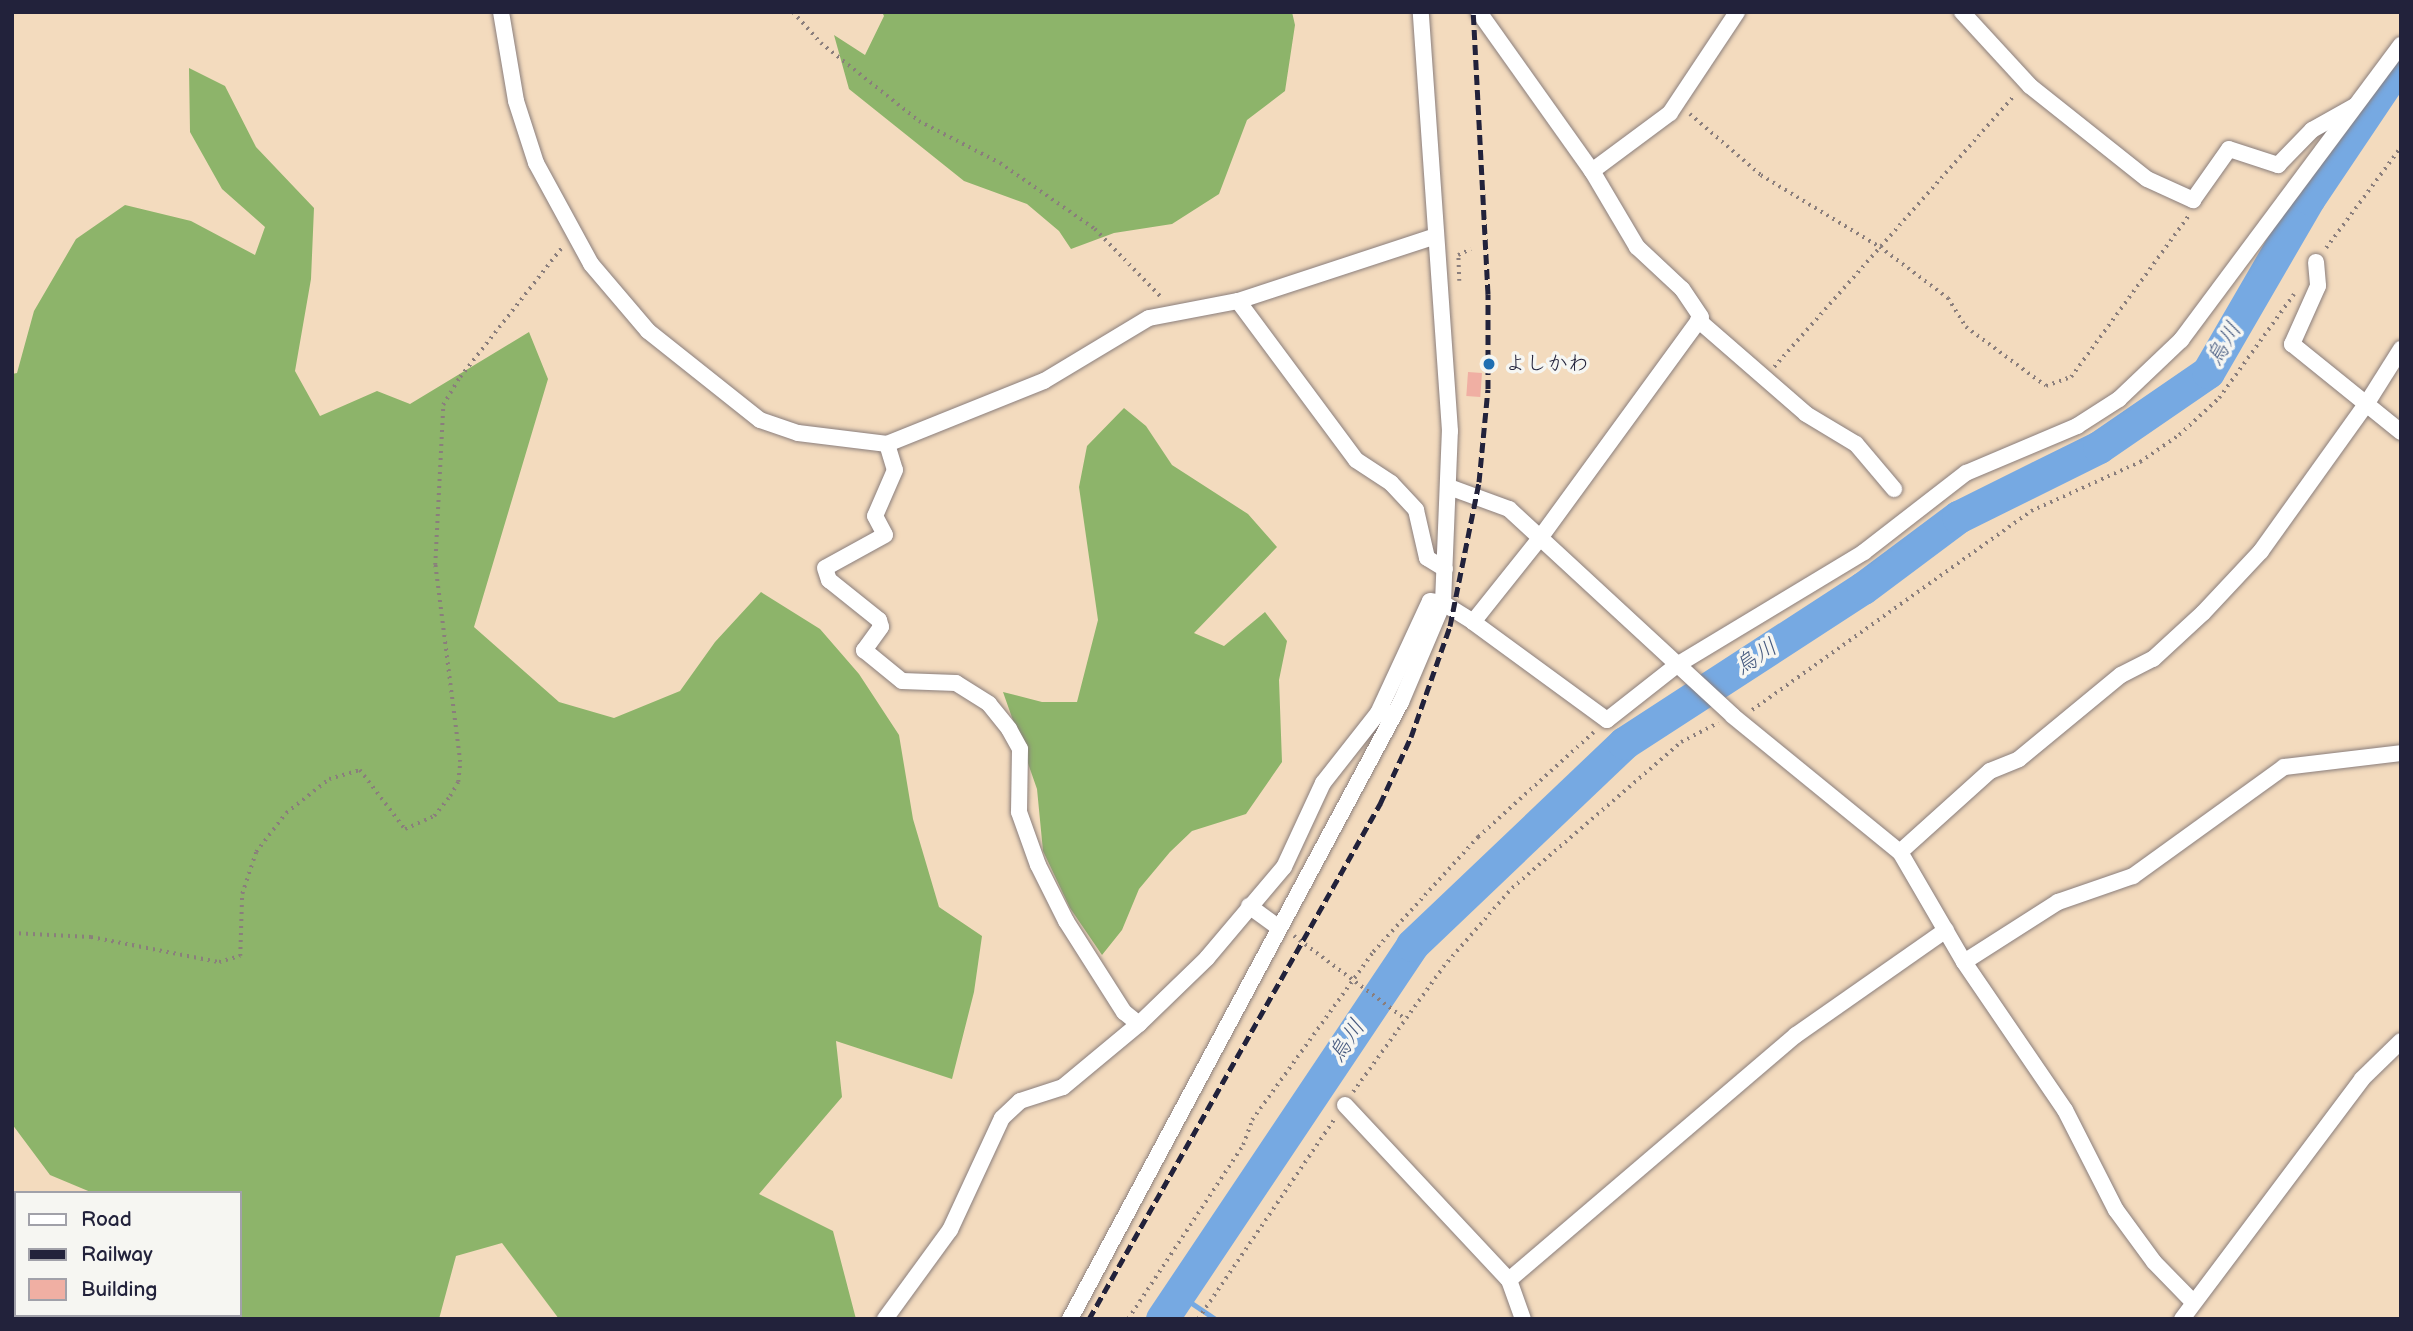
<!DOCTYPE html>
<meta charset="utf-8">
<style>
body{margin:0}
#map{position:relative;width:2413px;height:1331px;overflow:hidden;background:#f3dbbe;font-family:"Balsamiq Sans","Klee One",sans-serif}
div>[style]{position:absolute}
[style*='--x']{left:calc(var(--x)*1px);top:calc(var(--y)*1px);width:calc(var(--w)*1px);rotate:calc(var(--a)*1deg)}
.forest>*{inset:0;background:#8db46a}
.stream>*{height:5px;margin:-2.5px;padding:0 2.5px;transform-origin:2.5px;border-radius:2.5px;background:#76a9e2}
.river>*{height:33px;margin:-16.5px;padding:0 16.5px;transform-origin:16.5px;border-radius:16.5px;background:#76a9e2}
.building>*{inset:0;background:#f0afa3;transform-origin:0 0}
.path>*{height:3.5px;margin-top:-1.75px;transform-origin:0;background:repeating-linear-gradient(90deg,#8a7e7c 0 2px,transparent 0 7px)}
.roads{filter:drop-shadow(0 0 2px #8a7e7c) drop-shadow(0 0 2px #8a7e7c)}
.street>*{height:16px;margin:-8px;padding:0 8px;transform-origin:8px;border-radius:8px;background:#fff}
.rail>*{height:5px;margin-top:-2.5px;transform-origin:0;background:repeating-linear-gradient(90deg,#22223b 0 10px,transparent 0 15px)}
.dots>*{width:19px;height:19px;translate:-50% -50%;box-sizing:border-box;border:4px solid #f6f6f2;border-radius:50%}
span{translate:-50% -50%;white-space:nowrap;text-align:center;line-height:1.15;-webkit-text-stroke:7px #f6f6f2;paint-order:stroke}
.poi-label{font-size:21px;color:#22223b}
.left{translate:0 -50%;text-align:left}
.water-label{font-size:23px;color:#44587e;font-style:italic}
.frame{position:absolute;inset:0;border:14px solid #22223b;pointer-events:none}
.legend{position:absolute;left:14px;top:1191px;width:228px;height:126px;box-sizing:border-box;background:#f6f6f2;border:2px solid #a1a1a9;margin:0;padding:9px 12px;list-style:none;font-size:21px;color:#22223b}
.legend li{display:flex;align-items:center;gap:14px;height:35px}
.legend b{width:35px;border:2px solid #a1a1a9}
</style>
<div id="map">
<div class="forest">
<div style="clip-path:polygon(882px 12px,1292px 12px,1295px 25px,1285px 91px,1247px 120px,1219px 194px,1172px 224px,1114px 233px,1071px 249px,1059px 231px,1027px 204px,964px 181px,849px 89px,834px 35px,865px 55px,884px 16px)"></div>
<div style="clip-path:polygon(189px 68px,225px 86px,256px 147px,314px 208px,311px 279px,295px 371px,320px 416px,377px 391px,410px 404px,529px 332px,548px 379px,474px 627px,559px 702px,614px 718px,680px 691px,715px 642px,761px 592px,820px 629px,859px 674px,899px 735px,913px 819px,939px 907px,982px 936px,974px 992px,952px 1079px,836px 1041px,842px 1097px,759px 1194px,833px 1231px,856px 1319px,559px 1319px,502px 1243px,456px 1256px,439px 1319px,61px 1319px,60px 1315px,240px 1315px,240px 1193px,93px 1193px,50px 1175px,12px 1124px,12px 374px,17px 373px,34px 311px,76px 239px,125px 205px,191px 221px,255px 255px,265px 227px,222px 189px,190px 132px)"></div>
<div style="clip-path:polygon(1124px 408px,1146px 426px,1172px 465px,1248px 514px,1277px 547px,1194px 633px,1224px 646px,1265px 612px,1287px 641px,1279px 680px,1282px 762px,1246px 814px,1192px 831px,1170px 852px,1139px 889px,1122px 930px,1102px 955px,1070px 908px,1043px 851px,1037px 789px,1003px 692px,1042px 702px,1077px 702px,1098px 620px,1079px 487px,1087px 446px)"></div>
</div>
<div class="stream">
<div style="--x:1178;--y:1294;--w:45;--a:34"></div>
</div>
<div class="river">
<div style="--x:1162;--y:1319;--w:450;--a:-56.2"></div>
<div style="--x:1412;--y:945;--w:293;--a:-43.6"></div>
<div style="--x:1624;--y:743;--w:285;--a:-33"></div>
<div style="--x:1863;--y:588;--w:119;--a:-36.8"></div>
<div style="--x:1958;--y:517;--w:157;--a:-26.4"></div>
<div style="--x:2099;--y:447;--w:132;--a:-34.5"></div>
<div style="--x:2208;--y:372;--w:201;--a:-59.9"></div>
<div style="--x:2309;--y:198;--w:165;--a:-56.1"></div>
</div>
<div class="building">
<div style="left:1468px;top:372px;width:14px;height:24px;rotate:4deg"></div>
</div>
<div class="path">
<div style="--x:793;--y:12;--w:42;--a:47.9"></div>
<div style="--x:821;--y:43;--w:125;--a:38.5"></div>
<div style="--x:919;--y:121;--w:91;--a:27.4"></div>
<div style="--x:1000;--y:163;--w:116;--a:34.8"></div>
<div style="--x:1095;--y:229;--w:96;--a:45.8"></div>
<div style="--x:1690;--y:114;--w:94;--a:40.7"></div>
<div style="--x:1761;--y:175;--w:139;--a:31.2"></div>
<div style="--x:1880;--y:247;--w:85;--a:36.9"></div>
<div style="--x:1948;--y:298;--w:34;--a:58"></div>
<div style="--x:1966;--y:327;--w:99;--a:36.4"></div>
<div style="--x:2046;--y:386;--w:27;--a:-20"></div>
<div style="--x:2071;--y:377;--w:200;--a:-53.9"></div>
<div style="--x:2326;--y:248;--w:126;--a:-53.4"></div>
<div style="--x:1459;--y:281;--w:26;--a:-92"></div>
<div style="--x:1458;--y:255;--w:14;--a:-25"></div>
<div style="--x:1774;--y:367;--w:363;--a:-48.5"></div>
<div style="--x:1752;--y:710;--w:343;--a:-35.5"></div>
<div style="--x:2031;--y:511;--w:120;--a:-24.2"></div>
<div style="--x:2140;--y:462;--w:47;--a:-34.7"></div>
<div style="--x:2179;--y:435;--w:54;--a:-42.8"></div>
<div style="--x:2219;--y:398;--w:128;--a:-54.2"></div>
<div style="--x:12;--y:933;--w:79;--a:2.9"></div>
<div style="--x:91;--y:937;--w:130;--a:11.1"></div>
<div style="--x:219;--y:962;--w:22;--a:-16"></div>
<div style="--x:240;--y:956;--w:62;--a:-88.2"></div>
<div style="--x:242;--y:894;--w:44;--a:-71.6"></div>
<div style="--x:256;--y:852;--w:49;--a:-52.4"></div>
<div style="--x:286;--y:813;--w:55;--a:-38.3"></div>
<div style="--x:329;--y:779;--w:32;--a:-16"></div>
<div style="--x:360;--y:770;--w:74;--a:52.7"></div>
<div style="--x:405;--y:829;--w:32;--a:-24"></div>
<div style="--x:434;--y:816;--w:26;--a:-51"></div>
<div style="--x:450;--y:796;--w:16;--a:-60"></div>
<div style="--x:458;--y:782;--w:20;--a:-84"></div>
<div style="--x:460;--y:762;--w:199;--a:-97.2"></div>
<div style="--x:435;--y:565;--w:160;--a:-87.1"></div>
<div style="--x:443;--y:405;--w:33;--a:-59"></div>
<div style="--x:460;--y:377;--w:167;--a:-51.8"></div>
<div style="--x:1294;--y:936;--w:137;--a:36.7"></div>
<div style="--x:1353;--y:1092;--w:154;--a:-54.2"></div>
<div style="--x:1443;--y:967;--w:105;--a:-48.9"></div>
<div style="--x:1512;--y:888;--w:223;--a:-40.8"></div>
<div style="--x:1681;--y:742;--w:42;--a:-27.2"></div>
<div style="--x:1128;--y:1319;--w:209;--a:-56.5"></div>
<div style="--x:1243;--y:1145;--w:27;--a:-70"></div>
<div style="--x:1252;--y:1120;--w:207;--a:-54.2"></div>
<div style="--x:1373;--y:952;--w:156;--a:-47.6"></div>
<div style="--x:1478;--y:837;--w:156;--a:-42.2"></div>
<div style="--x:1198;--y:1319;--w:243;--a:-55.7"></div>
</div>
<div class="roads">
<div class="street">
<div style="--x:501;--y:12;--w:90;--a:80.4"></div>
<div style="--x:516;--y:101;--w:65;--a:72.1"></div>
<div style="--x:536;--y:163;--w:115;--a:61.4"></div>
<div style="--x:591;--y:264;--w:88;--a:49.6"></div>
<div style="--x:648;--y:331;--w:143;--a:38.5"></div>
<div style="--x:760;--y:420;--w:40;--a:18.9"></div>
<div style="--x:798;--y:433;--w:90;--a:7"></div>
<div style="--x:887;--y:444;--w:169;--a:-21.9"></div>
<div style="--x:1044;--y:381;--w:122;--a:-31"></div>
<div style="--x:1149;--y:318;--w:91;--a:-10.8"></div>
<div style="--x:1238;--y:301;--w:208;--a:-18.2"></div>
<div style="--x:1962;--y:12;--w:100;--a:47.4"></div>
<div style="--x:2030;--y:86;--w:149;--a:38.5"></div>
<div style="--x:2147;--y:179;--w:51;--a:24.5"></div>
<div style="--x:2193;--y:200;--w:62;--a:-54.8"></div>
<div style="--x:2229;--y:149;--w:52;--a:18.1"></div>
<div style="--x:2278;--y:165;--w:49;--a:-45.8"></div>
<div style="--x:2312;--y:130;--w:49;--a:-29.2"></div>
<div style="--x:1592;--y:171;--w:97;--a:-36.6"></div>
<div style="--x:1670;--y:113;--w:121;--a:-56.4"></div>
<div style="--x:2316;--y:262;--w:24;--a:85"></div>
<div style="--x:2318;--y:286;--w:64;--a:114.1"></div>
<div style="--x:2292;--y:344;--w:140;--a:38.9"></div>
<div style="--x:1238;--y:301;--w:198;--a:53.4"></div>
<div style="--x:1356;--y:460;--w:42;--a:33.3"></div>
<div style="--x:1391;--y:483;--w:37;--a:47"></div>
<div style="--x:1416;--y:510;--w:49;--a:77.1"></div>
<div style="--x:1427;--y:558;--w:21;--a:31"></div>
<div style="--x:1698;--y:320;--w:143;--a:41"></div>
<div style="--x:1806;--y:414;--w:58;--a:31"></div>
<div style="--x:1856;--y:444;--w:59;--a:49.8"></div>
<div style="--x:887;--y:444;--w:27;--a:73"></div>
<div style="--x:895;--y:470;--w:50;--a:113.5"></div>
<div style="--x:875;--y:516;--w:21;--a:62"></div>
<div style="--x:885;--y:535;--w:68;--a:151.2"></div>
<div style="--x:825;--y:568;--w:13;--a:72"></div>
<div style="--x:829;--y:580;--w:64;--a:38.7"></div>
<div style="--x:879;--y:620;--w:7;--a:74"></div>
<div style="--x:881;--y:627;--w:29;--a:126"></div>
<div style="--x:864;--y:650;--w:49;--a:39.2"></div>
<div style="--x:902;--y:681;--w:54;--a:2.1"></div>
<div style="--x:956;--y:683;--w:39;--a:32"></div>
<div style="--x:989;--y:704;--w:32;--a:51"></div>
<div style="--x:1009;--y:729;--w:23;--a:61"></div>
<div style="--x:1020;--y:749;--w:63;--a:90.9"></div>
<div style="--x:1019;--y:812;--w:56;--a:70.3"></div>
<div style="--x:1038;--y:865;--w:63;--a:63.4"></div>
<div style="--x:1066;--y:921;--w:108;--a:57.5"></div>
<div style="--x:1124;--y:1012;--w:19;--a:39"></div>
<div style="--x:1449;--y:487;--w:64;--a:20.1"></div>
<div style="--x:1509;--y:509;--w:305;--a:42.7"></div>
<div style="--x:1733;--y:716;--w:215;--a:39.2"></div>
<div style="--x:1900;--y:852;--w:127;--a:59.8"></div>
<div style="--x:1964;--y:962;--w:179;--a:55.7"></div>
<div style="--x:2065;--y:1110;--w:112;--a:63"></div>
<div style="--x:2116;--y:1210;--w:64;--a:53.8"></div>
<div style="--x:2154;--y:1262;--w:54;--a:45.7"></div>
<div style="--x:1473;--y:622;--w:107;--a:-51.4"></div>
<div style="--x:1540;--y:538;--w:273;--a:-53.9"></div>
<div style="--x:1701;--y:317;--w:34;--a:-124"></div>
<div style="--x:1682;--y:289;--w:62;--a:-137"></div>
<div style="--x:1637;--y:247;--w:88;--a:-120.6"></div>
<div style="--x:1592;--y:171;--w:195;--a:-125.4"></div>
<div style="--x:1900;--y:852;--w:121;--a:-42"></div>
<div style="--x:1990;--y:771;--w:31;--a:-22"></div>
<div style="--x:2019;--y:759;--w:132;--a:-39.5"></div>
<div style="--x:2121;--y:675;--w:36;--a:-27"></div>
<div style="--x:2153;--y:659;--w:68;--a:-42.6"></div>
<div style="--x:2203;--y:613;--w:85;--a:-46.9"></div>
<div style="--x:2261;--y:551;--w:182;--a:-54.4"></div>
<div style="--x:2367;--y:403;--w:64;--a:-57.8"></div>
<div style="--x:1249;--y:906;--w:37;--a:36"></div>
<div style="--x:1964;--y:962;--w:112;--a:-32.6"></div>
<div style="--x:2058;--y:902;--w:79;--a:-19.1"></div>
<div style="--x:2133;--y:876;--w:186;--a:-35.8"></div>
<div style="--x:2284;--y:767;--w:118;--a:-6.8"></div>
<div style="--x:1345;--y:1105;--w:240;--a:46.9"></div>
<div style="--x:1509;--y:1280;--w:41;--a:70.3"></div>
<div style="--x:1509;--y:1280;--w:377;--a:-40.5"></div>
<div style="--x:1796;--y:1035;--w:183;--a:-35"></div>
<div style="--x:885;--y:1319;--w:110;--a:-53.9"></div>
<div style="--x:950;--y:1230;--w:123;--a:-65.1"></div>
<div style="--x:1002;--y:1118;--w:25;--a:-43"></div>
<div style="--x:1020;--y:1101;--w:45;--a:-18"></div>
<div style="--x:1063;--y:1087;--w:99;--a:-39.7"></div>
<div style="--x:1139;--y:1024;--w:95;--a:-44.1"></div>
<div style="--x:1207;--y:958;--w:119;--a:-49.8"></div>
<div style="--x:1284;--y:867;--w:93;--a:-65.1"></div>
<div style="--x:1323;--y:783;--w:89;--a:-51.8"></div>
<div style="--x:1378;--y:713;--w:123;--a:-65.1"></div>
<div style="--x:1430;--y:601;--w:13;--a:9"></div>
<div style="--x:1443;--y:603;--w:36;--a:32"></div>
<div style="--x:1473;--y:622;--w:166;--a:36.2"></div>
<div style="--x:1607;--y:720;--w:89;--a:-38.2"></div>
<div style="--x:1677;--y:665;--w:218;--a:-31.1"></div>
<div style="--x:1864;--y:552;--w:129;--a:-37.8"></div>
<div style="--x:1966;--y:473;--w:121;--a:-22.9"></div>
<div style="--x:2077;--y:426;--w:50;--a:-32.7"></div>
<div style="--x:2119;--y:399;--w:86;--a:-43.6"></div>
<div style="--x:2181;--y:340;--w:368;--a:-53.3"></div>
<div style="--x:1070;--y:1319;--w:700;--a:-61.79"></div>
<div style="--x:1401;--y:702;--w:108;--a:-67"></div>
<div style="--x:1443;--y:603;--w:172;--a:-87.7"></div>
<div style="--x:1450;--y:431;--w:420;--a:-94"></div>
<div style="--x:2182;--y:1319;--w:300;--a:-53.1"></div>
<div style="--x:2362;--y:1079;--w:54;--a:-44.3"></div>
</div>
</div>
<div class="rail">
<div style="--x:1089;--y:1319;--w:592;--a:-60.53"></div>
<div style="--x:1380;--y:804;--w:74;--a:-65.2"></div>
<div style="--x:1411;--y:737;--w:118;--a:-70.6"></div>
<div style="--x:1450;--y:626;--w:147;--a:-78.6"></div>
<div style="--x:1479;--y:482;--w:93;--a:-84.5"></div>
<div style="--x:1488;--y:389;--w:95;--a:-90"></div>
<div style="--x:1488;--y:294;--w:282;--a:-93"></div>
</div>
<div class="dots">
<div style="left:1489px;top:364px;background:#1f6fb2"></div>
</div>
<div class="poi-label">
<span class="left" style="left:1505px;top:364px">よしかわ</span>
</div>
<div class="water-label">
<span style="left:2224px;top:344px;rotate:-59deg">烏川</span>
<span style="left:1756px;top:657px;rotate:-33deg">烏川</span>
<span style="left:1347px;top:1041px;rotate:-56deg">烏川</span>
</div>
<div class="frame"></div>
<ul class="legend">
<li><b style="height:9px;background:#fff"></b>Road</li>
<li><b style="height:9px;background:#22223b"></b>Railway</li>
<li><b style="height:19px;background:#f0afa3"></b>Building</li>
</ul>
</div>
